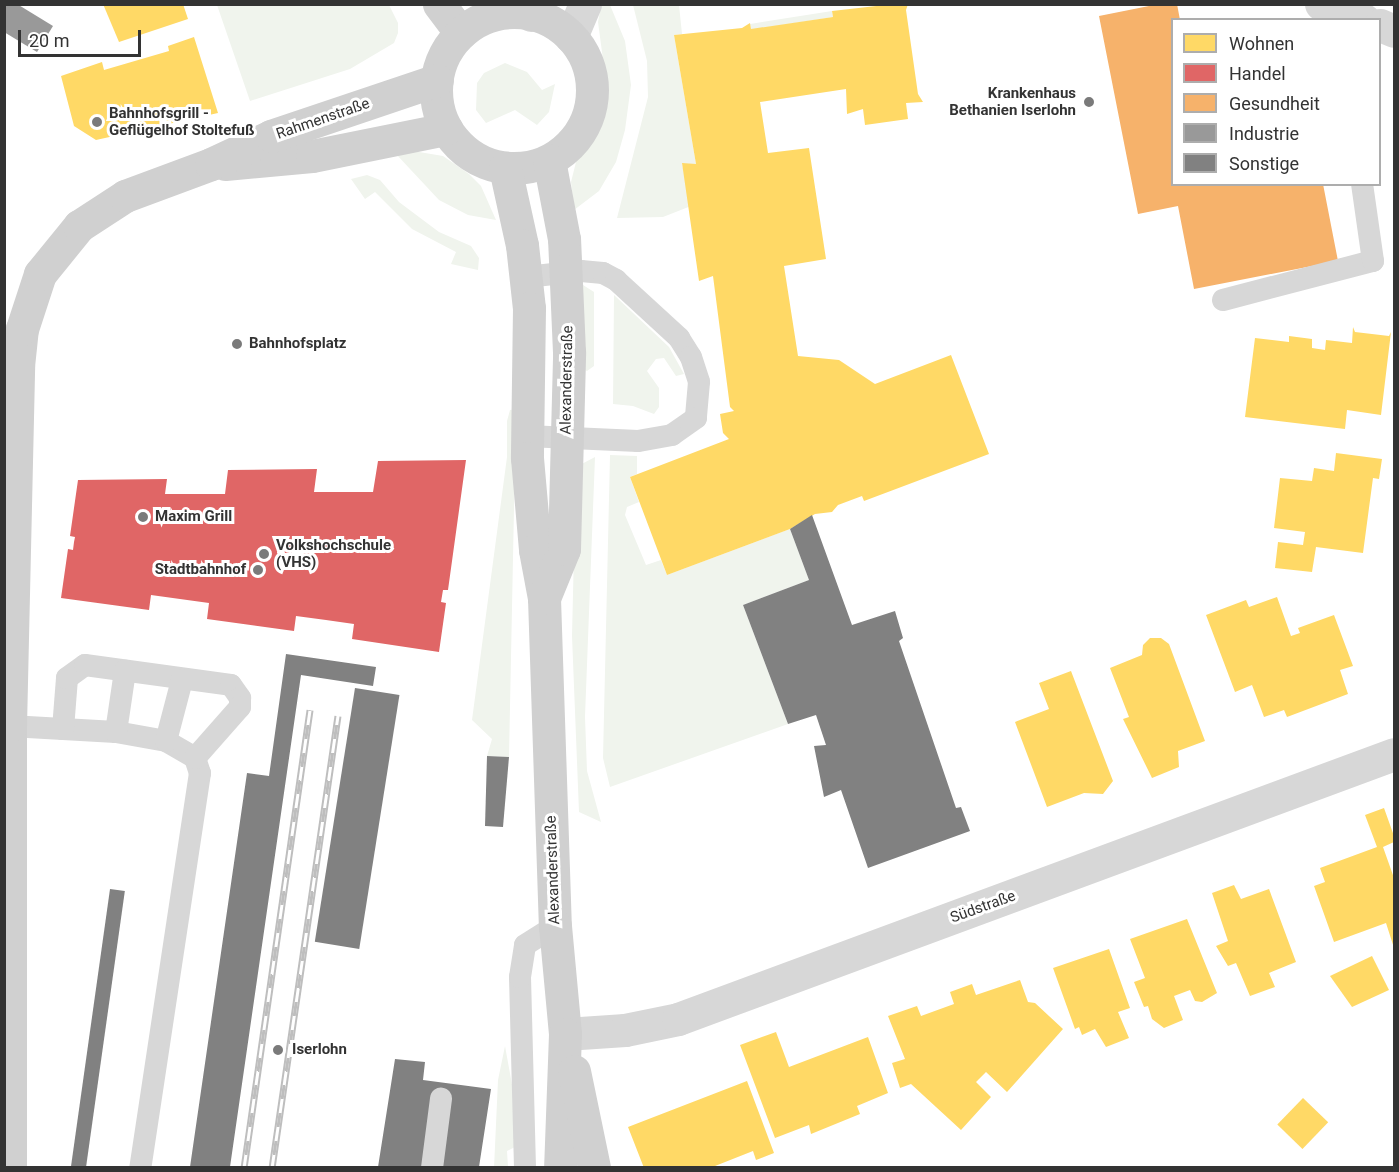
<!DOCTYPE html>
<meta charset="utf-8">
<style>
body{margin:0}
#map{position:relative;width:1399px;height:1172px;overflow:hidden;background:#fff;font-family:Roboto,sans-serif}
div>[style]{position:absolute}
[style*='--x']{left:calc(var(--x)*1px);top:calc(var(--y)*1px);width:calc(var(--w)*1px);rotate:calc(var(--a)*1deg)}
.green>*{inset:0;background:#f0f4ed;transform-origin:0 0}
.homes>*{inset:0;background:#ffd966;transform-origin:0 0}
.shops>*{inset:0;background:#e06666}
.health>*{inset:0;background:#f6b26b}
.industry>*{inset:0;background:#999}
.building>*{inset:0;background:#818181;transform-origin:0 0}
.lane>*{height:22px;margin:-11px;padding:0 11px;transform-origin:11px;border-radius:11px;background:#d7d7d7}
.street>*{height:33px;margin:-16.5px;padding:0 16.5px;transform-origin:16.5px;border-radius:16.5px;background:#d7d7d7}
.secondary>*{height:33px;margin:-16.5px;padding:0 16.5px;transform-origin:16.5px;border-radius:16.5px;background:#d0d0d0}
.secondary>.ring{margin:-16.5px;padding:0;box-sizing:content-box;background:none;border:33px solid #d0d0d0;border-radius:50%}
.rail>*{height:7px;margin-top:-3.5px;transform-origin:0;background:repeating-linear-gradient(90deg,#fff 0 14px,#bebebe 0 28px);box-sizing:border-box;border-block:2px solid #bebebe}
.dots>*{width:16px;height:16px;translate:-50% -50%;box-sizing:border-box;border:3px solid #fff;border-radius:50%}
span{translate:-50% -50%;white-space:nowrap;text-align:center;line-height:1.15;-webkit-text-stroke:6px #fff;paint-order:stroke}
.poi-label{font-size:15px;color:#333;font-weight:700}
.right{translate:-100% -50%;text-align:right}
.left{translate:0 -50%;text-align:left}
.street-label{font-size:15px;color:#333}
.frame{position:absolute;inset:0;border:6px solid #333;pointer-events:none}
.legend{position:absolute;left:1171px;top:18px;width:210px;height:168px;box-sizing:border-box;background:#fff;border:2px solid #adadad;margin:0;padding:8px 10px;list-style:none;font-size:18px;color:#333}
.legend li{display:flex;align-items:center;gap:12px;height:30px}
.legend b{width:30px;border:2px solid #adadad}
.scale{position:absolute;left:18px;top:30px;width:123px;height:27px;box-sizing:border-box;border:3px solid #333;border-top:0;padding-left:8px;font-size:18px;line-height:21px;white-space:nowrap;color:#333;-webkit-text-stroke:4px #fff;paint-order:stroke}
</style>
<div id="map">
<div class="green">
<div style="clip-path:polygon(217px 5px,389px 5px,398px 23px,398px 33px,394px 43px,350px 69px,250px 101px)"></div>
<div style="clip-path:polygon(610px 5px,625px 41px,631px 85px,625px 130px,616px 162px,599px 191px,574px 210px,571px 182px,577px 158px,598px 128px,603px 104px,606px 82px,598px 22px,601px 6px)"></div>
<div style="clip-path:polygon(633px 5px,679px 5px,682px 34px,674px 35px,696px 164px,682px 164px,691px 206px,663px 217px,617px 218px,648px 97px,647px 61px)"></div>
<div style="left:832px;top:11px;width:6px;height:83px;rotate:81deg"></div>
<div style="clip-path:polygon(505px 63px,527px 72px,542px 90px,555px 84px,549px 112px,537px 125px,515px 110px,486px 123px,476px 110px,477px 83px,484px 73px)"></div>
<div style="clip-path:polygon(413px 151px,443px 156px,469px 174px,481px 186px,496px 220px,468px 215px,439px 200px,396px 154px)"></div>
<div style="clip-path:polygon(367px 175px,380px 180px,399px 202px,439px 232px,471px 246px,479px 258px,478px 270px,451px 264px,456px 252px,412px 229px,375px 192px,365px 199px,351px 179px)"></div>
<div style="clip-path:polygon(583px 285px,594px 292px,594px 366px,587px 371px,583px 369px)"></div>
<div style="clip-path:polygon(614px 295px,669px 347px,684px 374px,676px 376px,664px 358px,656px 359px,647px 371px,659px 388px,659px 407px,654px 414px,633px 406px,613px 404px)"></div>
<div style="clip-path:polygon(516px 409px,509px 757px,487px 756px,492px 739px,472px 720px,507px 457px,507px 421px,510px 410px)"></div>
<div style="clip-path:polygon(610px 455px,637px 456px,637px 474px,630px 477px,639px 502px,627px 507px,625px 515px,646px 565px,661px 560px,667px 575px,790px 529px,809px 580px,743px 605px,788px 724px,610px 787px,603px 758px)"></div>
<div style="clip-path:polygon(595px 457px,585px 717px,587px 771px,601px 822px,579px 812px,572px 636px,576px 467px)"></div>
<div style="clip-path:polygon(505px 1046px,515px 1101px,515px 1147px,507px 1151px,508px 1167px,494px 1168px,498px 1080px)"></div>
</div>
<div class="homes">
<div style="clip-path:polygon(103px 4px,183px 4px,188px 19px,119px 42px)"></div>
<div style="clip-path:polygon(894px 4px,908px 4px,906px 10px,918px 94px,923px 102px,906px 103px,908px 119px,865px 125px,863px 109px,847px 114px,846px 89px,760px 102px,768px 153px,809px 148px,826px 259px,784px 266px,798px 356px,839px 360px,875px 384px,951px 355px,989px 454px,864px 501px,862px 496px,838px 505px,832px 512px,815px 514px,790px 529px,667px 575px,630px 477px,729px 439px,723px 433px,720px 414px,734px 411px,730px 407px,713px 276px,699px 281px,682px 163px,696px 164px,674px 35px,742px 28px,750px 23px,751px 29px,833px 17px,832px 11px)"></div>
<div style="clip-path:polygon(194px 37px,218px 113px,96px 140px,74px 126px,61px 76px,102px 62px,104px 70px,169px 51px,168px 46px)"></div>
<div style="clip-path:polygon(1353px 327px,1355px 332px,1389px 336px,1391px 332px,1381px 415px,1347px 410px,1345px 429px,1245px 417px,1255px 338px,1289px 342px,1289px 336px,1312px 339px,1312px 348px,1325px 350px,1326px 340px,1352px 343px)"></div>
<div style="clip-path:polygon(1336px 453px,1382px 459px,1379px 479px,1373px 478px,1363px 553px,1316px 547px,1312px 572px,1275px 568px,1278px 542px,1303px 545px,1305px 532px,1274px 528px,1280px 478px,1312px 481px,1314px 468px,1334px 471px)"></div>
<div style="clip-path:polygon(1277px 597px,1291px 636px,1300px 633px,1298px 628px,1334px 615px,1353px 666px,1340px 670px,1348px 694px,1287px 717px,1284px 710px,1264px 717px,1252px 685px,1235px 692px,1206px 615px,1246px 600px,1249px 607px)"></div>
<div style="clip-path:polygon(1150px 638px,1161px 638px,1169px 644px,1205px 741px,1178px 751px,1179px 767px,1152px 778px,1123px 719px,1129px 717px,1110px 668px,1142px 655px,1143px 645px)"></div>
<div style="clip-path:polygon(1071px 671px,1113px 781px,1103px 794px,1084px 793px,1047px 807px,1015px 722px,1049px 709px,1039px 683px)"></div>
<div style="clip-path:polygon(1384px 808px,1394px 836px,1394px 842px,1383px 847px,1394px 878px,1394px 948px,1386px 923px,1334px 942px,1314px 886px,1325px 882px,1320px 868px,1377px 847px,1365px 815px)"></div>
<div style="clip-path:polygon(1234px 885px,1241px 899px,1269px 889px,1296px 962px,1269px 973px,1275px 987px,1250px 996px,1236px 963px,1228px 966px,1216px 946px,1228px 941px,1212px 893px)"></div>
<div style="clip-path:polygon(1187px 919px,1217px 993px,1202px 1002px,1195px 1001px,1190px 990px,1174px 996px,1183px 1020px,1164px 1028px,1152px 1019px,1148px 1006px,1144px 1007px,1134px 982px,1145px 978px,1130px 939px)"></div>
<div style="clip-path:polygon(1109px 949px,1130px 1008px,1118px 1012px,1129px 1038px,1106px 1047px,1095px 1029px,1082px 1035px,1079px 1027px,1075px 1029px,1053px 968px)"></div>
<div style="clip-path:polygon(1372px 956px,1389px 990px,1352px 1007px,1330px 976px)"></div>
<div style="clip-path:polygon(1020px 980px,1028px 1002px,1035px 1003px,1063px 1029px,1007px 1092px,986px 1072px,976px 1082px,991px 1097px,961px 1130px,911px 1084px,900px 1088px,892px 1063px,905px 1059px,888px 1016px,917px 1006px,921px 1016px,954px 1004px,950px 992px,972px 984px,976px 995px)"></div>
<div style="clip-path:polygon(776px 1032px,789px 1067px,868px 1037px,888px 1093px,857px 1106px,860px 1114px,811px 1134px,809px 1125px,775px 1138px,740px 1045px)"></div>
<div style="clip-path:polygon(747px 1081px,774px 1153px,756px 1160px,753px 1151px,710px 1168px,644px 1168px,628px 1127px)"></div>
<div style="left:1303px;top:1098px;width:35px;height:37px;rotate:44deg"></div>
</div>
<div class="shops">
<div style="clip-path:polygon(466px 460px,448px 590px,443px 590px,441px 602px,446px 603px,439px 652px,352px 639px,354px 624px,326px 620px,296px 616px,294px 631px,207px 619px,209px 603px,151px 595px,149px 610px,61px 598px,68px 549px,73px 550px,74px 542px,75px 537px,70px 536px,78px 480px,167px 479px,165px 494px,225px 494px,228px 470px,317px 469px,314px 492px,373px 492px,378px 461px)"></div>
</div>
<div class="health">
<div style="clip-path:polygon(1159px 4px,1177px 4px,1180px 20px,1172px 20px,1172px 184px,1323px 184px,1338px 261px,1194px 289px,1178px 206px,1138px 214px,1099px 16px)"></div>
</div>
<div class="industry">
<div style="clip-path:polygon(4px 4px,17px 4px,53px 26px,37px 52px,4px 32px)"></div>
</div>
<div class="building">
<div style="clip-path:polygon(812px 515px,852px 625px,895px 611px,903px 638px,899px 641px,956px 808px,961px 807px,970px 831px,868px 868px,841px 790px,824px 797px,814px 746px,826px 745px,816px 715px,788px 724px,743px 605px,809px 580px,790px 529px)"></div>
<div style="clip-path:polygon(286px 654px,376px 667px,373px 686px,301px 675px,230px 1167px,190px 1167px,247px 773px,269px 776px)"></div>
<div style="left:355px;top:688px;width:45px;height:257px;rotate:9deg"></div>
<div style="clip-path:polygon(487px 756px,509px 757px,503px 827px,485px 826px)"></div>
<div style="left:110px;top:889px;width:15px;height:281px;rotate:8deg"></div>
<div style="clip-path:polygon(395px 1059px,425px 1062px,423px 1080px,491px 1089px,479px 1167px,378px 1167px)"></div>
</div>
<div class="lane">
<div style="--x:526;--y:277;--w:55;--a:-6.2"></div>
<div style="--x:581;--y:271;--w:22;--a:5"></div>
<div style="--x:603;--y:273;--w:15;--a:28"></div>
<div style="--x:616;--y:280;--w:86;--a:42.6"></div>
<div style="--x:679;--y:338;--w:22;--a:58"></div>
<div style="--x:691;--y:357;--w:26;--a:72"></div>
<div style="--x:699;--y:382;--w:36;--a:95"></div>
<div style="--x:696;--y:418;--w:29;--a:145"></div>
<div style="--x:672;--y:435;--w:35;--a:170"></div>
<div style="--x:638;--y:441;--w:111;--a:-177.4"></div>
<div style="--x:1223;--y:300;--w:155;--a:-14.6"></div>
<div style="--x:1373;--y:261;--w:78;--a:-98.1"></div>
<div style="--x:10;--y:726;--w:106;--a:3.2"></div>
<div style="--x:116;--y:732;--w:51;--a:10.2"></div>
<div style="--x:166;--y:741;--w:34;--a:30"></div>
<div style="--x:195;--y:758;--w:16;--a:72"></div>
<div style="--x:200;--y:773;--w:400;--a:98.6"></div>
<div style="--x:63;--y:729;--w:51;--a:-85.5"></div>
<div style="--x:67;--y:678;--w:22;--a:-36"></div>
<div style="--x:85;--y:665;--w:147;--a:7.8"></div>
<div style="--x:231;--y:685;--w:16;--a:55"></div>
<div style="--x:240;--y:698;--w:9;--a:90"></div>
<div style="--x:240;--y:707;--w:68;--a:131.4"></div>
<div style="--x:116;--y:732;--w:62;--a:-81.6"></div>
<div style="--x:166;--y:741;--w:63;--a:-75.3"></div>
<div style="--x:432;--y:1168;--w:70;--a:-82.6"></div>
<div style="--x:525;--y:1168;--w:191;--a:-91.5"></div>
<div style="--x:520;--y:977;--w:32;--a:-81"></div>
<div style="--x:525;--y:945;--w:36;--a:-32"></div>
</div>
<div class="street">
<div style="--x:1321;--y:4;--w:46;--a:20.4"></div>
<div style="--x:531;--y:15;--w:12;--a:-66"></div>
<div style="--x:1380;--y:25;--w:15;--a:23"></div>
<div style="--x:571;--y:37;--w:36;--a:-67"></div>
<div style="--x:565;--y:1034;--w:60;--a:-3.8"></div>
<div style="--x:625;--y:1030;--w:54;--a:-11.7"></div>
<div style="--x:678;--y:1019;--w:763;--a:-20.31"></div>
</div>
<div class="secondary">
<div style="--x:439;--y:4;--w:36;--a:53"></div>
<div class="ring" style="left:436px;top:12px;width:123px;height:123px"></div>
<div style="--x:225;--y:164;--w:87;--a:-5.3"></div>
<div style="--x:312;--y:156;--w:137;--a:-11.4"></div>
<div style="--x:505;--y:168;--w:79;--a:77.6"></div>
<div style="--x:522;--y:245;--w:63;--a:83.7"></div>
<div style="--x:529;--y:308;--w:150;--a:90.8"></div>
<div style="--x:527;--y:458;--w:92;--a:85"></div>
<div style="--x:535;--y:550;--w:49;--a:79.4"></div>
<div style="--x:544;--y:598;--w:328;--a:88.1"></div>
<div style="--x:555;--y:926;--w:108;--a:84.7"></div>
<div style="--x:565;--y:1034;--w:134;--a:92.1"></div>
<div style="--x:544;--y:598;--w:53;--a:-67.8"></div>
<div style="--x:564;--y:549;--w:197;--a:-88.5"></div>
<div style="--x:569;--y:352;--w:113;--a:-92.5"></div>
<div style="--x:564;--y:239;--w:80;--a:-100.8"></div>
<div style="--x:574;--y:1071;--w:99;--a:78.3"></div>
<div style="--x:10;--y:1168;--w:442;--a:-90"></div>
<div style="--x:10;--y:726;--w:360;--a:-88.7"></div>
<div style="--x:18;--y:366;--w:37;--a:-84"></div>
<div style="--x:22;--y:329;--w:58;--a:-71.9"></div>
<div style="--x:40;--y:274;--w:62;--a:-50.9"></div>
<div style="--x:79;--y:226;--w:55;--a:-33.1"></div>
<div style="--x:125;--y:196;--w:92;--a:-20.4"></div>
<div style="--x:211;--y:164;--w:66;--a:-25"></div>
<div style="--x:271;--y:136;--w:175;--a:-18.6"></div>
</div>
<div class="rail">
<div style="--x:244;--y:1168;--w:463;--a:-81.8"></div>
<div style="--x:272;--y:1168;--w:457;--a:-81.7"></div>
</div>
<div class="dots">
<div style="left:1089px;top:102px;background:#7a7a7a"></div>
<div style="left:97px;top:122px;background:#7a7a7a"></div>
<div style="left:237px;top:344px;background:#7a7a7a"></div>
<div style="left:143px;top:517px;background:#7a7a7a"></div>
<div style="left:264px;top:554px;background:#7a7a7a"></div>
<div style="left:258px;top:570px;background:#7a7a7a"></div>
<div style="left:278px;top:1050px;background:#7a7a7a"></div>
</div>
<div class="poi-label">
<span class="right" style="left:1076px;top:102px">Krankenhaus<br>Bethanien Iserlohn</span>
<span class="left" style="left:109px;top:122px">Bahnhofsgrill -<br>Geflügelhof Stoltefuß</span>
<span class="left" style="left:249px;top:344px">Bahnhofsplatz</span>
<span class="left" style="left:155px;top:517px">Maxim Grill</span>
<span class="left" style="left:276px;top:554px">Volkshochschule<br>(VHS)</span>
<span class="right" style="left:246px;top:570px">Stadtbahnhof</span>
<span class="left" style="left:292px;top:1050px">Iserlohn</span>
</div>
<div class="street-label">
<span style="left:323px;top:119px;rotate:-19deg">Rahmenstraße</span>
<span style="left:567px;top:380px;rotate:-89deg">Alexanderstraße</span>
<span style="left:553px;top:870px;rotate:-92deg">Alexanderstraße</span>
<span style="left:983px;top:907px;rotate:-20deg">Südstraße</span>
</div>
<div class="frame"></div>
<ul class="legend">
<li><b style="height:16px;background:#ffd966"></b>Wohnen</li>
<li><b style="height:16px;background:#e06666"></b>Handel</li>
<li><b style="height:16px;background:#f6b26b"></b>Gesundheit</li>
<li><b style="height:16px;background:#999"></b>Industrie</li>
<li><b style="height:16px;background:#818181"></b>Sonstige</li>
</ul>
<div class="scale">20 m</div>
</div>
